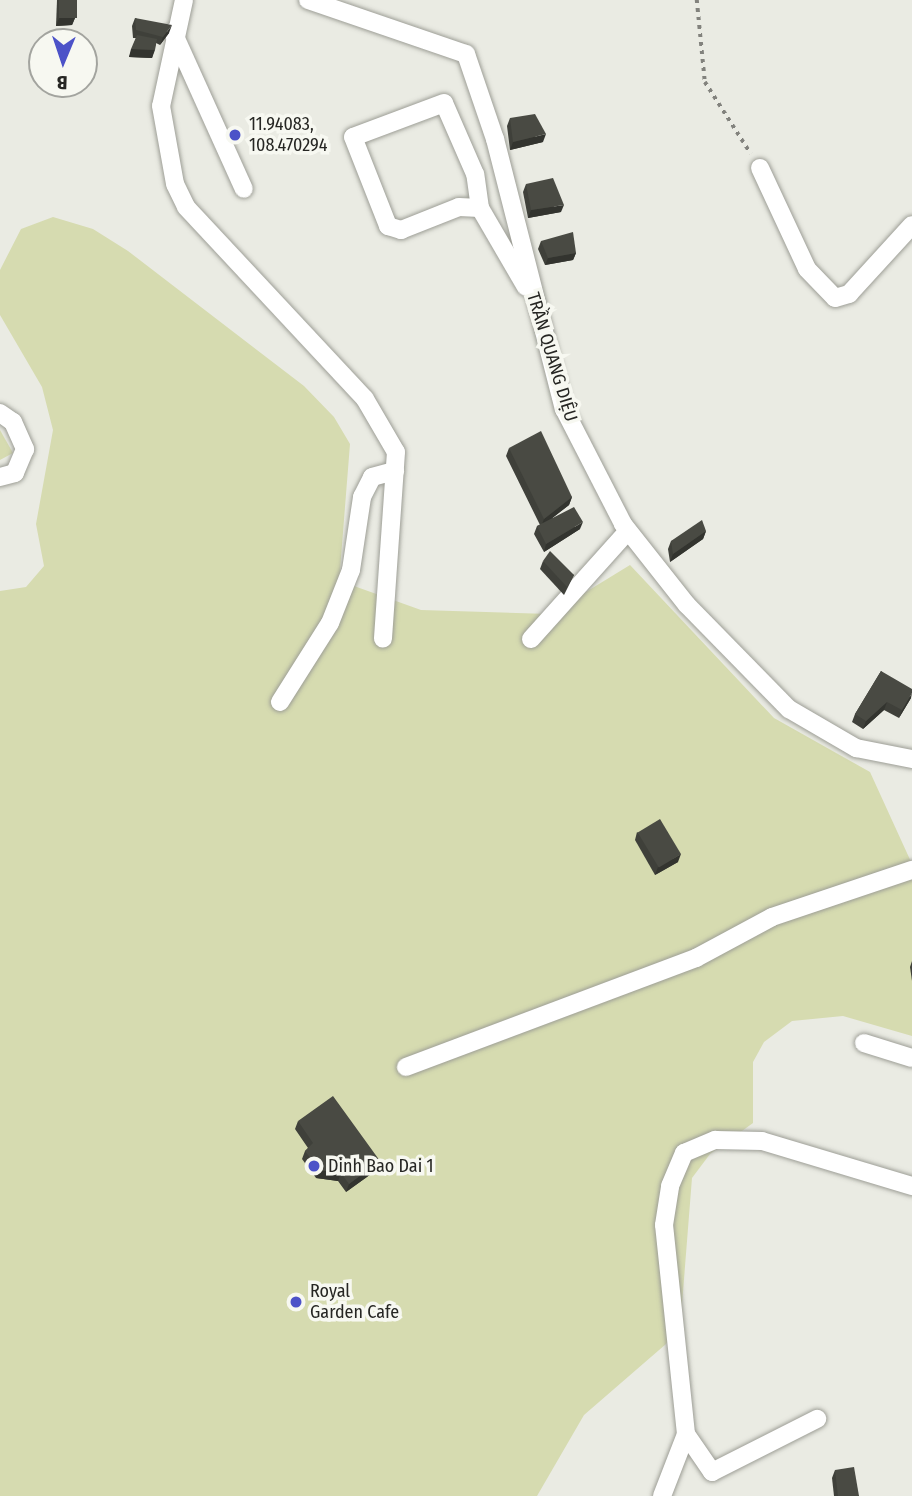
<!DOCTYPE html>
<meta charset="utf-8">
<style>
body{margin:0}
#map{position:relative;width:912px;height:1496px;overflow:hidden;background:#eaebe3;font-family:"Fira Sans Condensed",sans-serif}
div>[style]{position:absolute}
[style*='--x']{left:calc(var(--x)*1px);top:calc(var(--y)*1px);width:calc(var(--w)*1px);rotate:calc(var(--a)*1deg)}
.green>*{inset:0;background:#d6dbb0}
.path>*{height:3.5px;margin-top:-1.75px;transform-origin:0;background:repeating-linear-gradient(90deg,#82827d 0 3.5px,transparent 0 8.5px)}
.roads{filter:drop-shadow(0 0 2px #9d9e96) drop-shadow(0 0 2px #9d9e96)}
.minor>*{height:18px;margin:-9px;padding:0 9px;transform-origin:9px;border-radius:9px;background:#fff}
.wall>*{inset:0;background:#3f403a}
.shaded-wall>*{inset:0;background:#33342f}
.building>*{inset:0;background:#494a43;transform-origin:0 0}
.dots>*{width:19px;height:19px;translate:-50% -50%;box-sizing:border-box;border:4px solid #f7f8f1;border-radius:50%}
span{translate:-50% -50%;white-space:nowrap;text-align:center;line-height:1.15;-webkit-text-stroke:7px #f7f8f1;paint-order:stroke}
.poi-label{font-size:18px;color:#262623}
.left{translate:0 -50%;text-align:left}
.street-label{font-size:18px;color:#262623}
.north{position:absolute;left:28px;top:28px;width:70px;height:70px;box-sizing:border-box;background:#f7f8f1;border:2px solid #a3a49f;border-radius:50%;rotate:182deg;font-size:19px;font-weight:700;line-height:28px;text-align:center;color:#262623}
.north::after{content:'';display:block;margin:auto;width:24px;height:32px;background:#4c52c8;clip-path:polygon(50% 0,100% 100%,50% 72%,0 100%)}
</style>
<div id="map">
<div class="green">
<div style="clip-path:polygon(53px 217px,93px 229px,128px 251px,304px 386px,334px 417px,350px 444px,340px 570px,354px 586px,421px 610px,550px 614px,630px 565px,774px 718px,870px 772px,912px 864px,912px 1036px,843px 1016px,792px 1021px,764px 1042px,753px 1062px,753px 1123px,710px 1154px,692px 1178px,681px 1317px,666px 1344px,584px 1415px,537px 1496px,0 1496px,0 591px,26px 587px,44px 566px,36px 524px,53px 430px,42px 387px,0 315px,0 270px,21px 229px)"></div>
<div style="clip-path:polygon(0 430px,13px 453px,0 460px)"></div>
</div>
<div class="path">
<div style="--x:697;--y:0;--w:82;--a:84.4"></div>
<div style="--x:705;--y:82;--w:85;--a:57.4"></div>
</div>
<div class="roads">
<div class="minor">
<div style="--x:184;--y:0;--w:108;--a:102.2"></div>
<div style="--x:161;--y:106;--w:79;--a:79.8"></div>
<div style="--x:175;--y:184;--w:25;--a:64"></div>
<div style="--x:186;--y:207;--w:262;--a:47"></div>
<div style="--x:365;--y:399;--w:61;--a:59.7"></div>
<div style="--x:396;--y:452;--w:187;--a:94"></div>
<div style="--x:308;--y:0;--w:167;--a:18.9"></div>
<div style="--x:466;--y:54;--w:90;--a:71.2"></div>
<div style="--x:495;--y:139;--w:279;--a:75.7"></div>
<div style="--x:564;--y:409;--w:129;--a:62.8"></div>
<div style="--x:623;--y:524;--w:103;--a:51.7"></div>
<div style="--x:687;--y:605;--w:146;--a:45.6"></div>
<div style="--x:789;--y:709;--w:78;--a:30.2"></div>
<div style="--x:856;--y:748;--w:57;--a:11.1"></div>
<div style="--x:173;--y:32;--w:172;--a:65.7"></div>
<div style="--x:760;--y:168;--w:111;--a:65"></div>
<div style="--x:807;--y:269;--w:40;--a:46"></div>
<div style="--x:835;--y:298;--w:15;--a:-16"></div>
<div style="--x:849;--y:294;--w:93;--a:-47.6"></div>
<div style="--x:480;--y:208;--w:34;--a:-98"></div>
<div style="--x:475;--y:174;--w:77;--a:-113.6"></div>
<div style="--x:444;--y:103;--w:97;--a:159.5"></div>
<div style="--x:353;--y:137;--w:96;--a:68.5"></div>
<div style="--x:388;--y:226;--w:14;--a:17"></div>
<div style="--x:401;--y:230;--w:62;--a:-21.6"></div>
<div style="--x:459;--y:207;--w:21;--a:3"></div>
<div style="--x:480;--y:208;--w:91;--a:59.8"></div>
<div style="--x:0;--y:413;--w:16;--a:35"></div>
<div style="--x:13;--y:422;--w:30;--a:66"></div>
<div style="--x:25;--y:449;--w:26;--a:113"></div>
<div style="--x:15;--y:473;--w:16;--a:165"></div>
<div style="--x:531;--y:639;--w:145;--a:-48.1"></div>
<div style="--x:280;--y:702;--w:93;--a:-57.7"></div>
<div style="--x:330;--y:623;--w:57;--a:-68.4"></div>
<div style="--x:351;--y:570;--w:74;--a:-81.4"></div>
<div style="--x:362;--y:497;--w:22;--a:-63"></div>
<div style="--x:372;--y:477;--w:24;--a:-15"></div>
<div style="--x:864;--y:1043;--w:50;--a:17.4"></div>
<div style="--x:406;--y:1067;--w:310;--a:-20.6"></div>
<div style="--x:696;--y:958;--w:86;--a:-28.3"></div>
<div style="--x:772;--y:917;--w:148;--a:-18.6"></div>
<div style="--x:686;--y:1434;--w:46;--a:55.6"></div>
<div style="--x:712;--y:1472;--w:118;--a:-26.8"></div>
<div style="--x:662;--y:1496;--w:66;--a:-68.8"></div>
<div style="--x:686;--y:1434;--w:210;--a:-96"></div>
<div style="--x:664;--y:1225;--w:39;--a:-81"></div>
<div style="--x:670;--y:1186;--w:36;--a:-67"></div>
<div style="--x:684;--y:1153;--w:34;--a:-23"></div>
<div style="--x:715;--y:1140;--w:47;--a:1.2"></div>
<div style="--x:762;--y:1141;--w:157;--a:16.7"></div>
</div>
</div>
<div class="wall">
<div style="clip-path:polygon(57px 0,77px 0,75px 18px,72px 25px,56px 26px)"></div>
<div style="clip-path:polygon(135px 18px,169px 33px,160px 45px,156px 43px,152px 58px,129px 57px,136px 38px,133px 38px,132px 26px)"></div>
<div style="clip-path:polygon(510px 118px,543px 142px,510px 150px,507px 126px)"></div>
<div style="clip-path:polygon(526px 184px,561px 212px,528px 218px,523px 192px)"></div>
<div style="clip-path:polygon(541px 241px,576px 253px,573px 260px,545px 265px,538px 249px)"></div>
<div style="clip-path:polygon(509px 448px,572px 497px,569px 505px,552px 518px,580px 529px,544px 552px,534px 534px,537px 526px,540px 525px,506px 456px)"></div>
<div style="clip-path:polygon(706px 531px,703px 539px,670px 562px,668px 549px,671px 541px)"></div>
<div style="clip-path:polygon(543px 561px,574px 575px,564px 595px,540px 569px)"></div>
<div style="clip-path:polygon(881px 671px,911px 698px,899px 718px,884px 710px,863px 729px,852px 722px,855px 714px)"></div>
<div style="clip-path:polygon(637px 832px,678px 862px,655px 875px,635px 840px)"></div>
<div style="clip-path:polygon(912px 961px,912px 981px,910px 967px)"></div>
<div style="clip-path:polygon(298px 1121px,380px 1161px,378px 1169px,346px 1192px,338px 1181px,316px 1178px,302px 1159px,305px 1151px,308px 1148px,295px 1129px)"></div>
<div style="clip-path:polygon(835px 1470px,859px 1496px,834px 1496px,832px 1478px)"></div>
</div>
<div class="shaded-wall">
<div style="clip-path:polygon(59px 18px,75px 18px,72px 25px,56px 26px)"></div>
<div style="clip-path:polygon(172px 25px,169px 33px,160px 45px,163px 37px)"></div>
<div style="clip-path:polygon(131px 49px,155px 50px,152px 58px,129px 57px)"></div>
<div style="clip-path:polygon(546px 134px,543px 142px,510px 150px,513px 142px)"></div>
<div style="clip-path:polygon(564px 205px,561px 212px,528px 218px,531px 210px)"></div>
<div style="clip-path:polygon(576px 253px,573px 260px,545px 265px,548px 258px)"></div>
<div style="clip-path:polygon(572px 497px,569px 505px,541px 527px,544px 519px)"></div>
<div style="clip-path:polygon(583px 522px,580px 529px,544px 552px,546px 544px)"></div>
<div style="clip-path:polygon(706px 531px,703px 539px,670px 562px,673px 554px)"></div>
<div style="clip-path:polygon(912px 693px,911px 698px,899px 718px,902px 710px)"></div>
<div style="clip-path:polygon(887px 702px,884px 710px,863px 729px,866px 721px)"></div>
<div style="clip-path:polygon(681px 854px,678px 862px,655px 875px,658px 867px)"></div>
<div style="clip-path:polygon(380px 1161px,378px 1169px,346px 1192px,349px 1184px)"></div>
<div style="clip-path:polygon(319px 1170px,341px 1173px,338px 1181px,316px 1178px)"></div>
</div>
<div class="building">
<div style="left:59px;top:0;width:18px;height:18px"></div>
<div style="clip-path:polygon(135px 18px,172px 25px,163px 37px,136px 30px)"></div>
<div style="clip-path:polygon(137px 35px,157px 39px,155px 50px,131px 49px)"></div>
<div style="clip-path:polygon(535px 114px,546px 134px,513px 142px,510px 118px)"></div>
<div style="clip-path:polygon(553px 178px,564px 205px,531px 210px,526px 184px)"></div>
<div style="clip-path:polygon(573px 232px,576px 253px,548px 258px,541px 241px)"></div>
<div style="clip-path:polygon(541px 431px,572px 497px,544px 519px,509px 448px)"></div>
<div style="clip-path:polygon(574px 507px,583px 522px,546px 544px,537px 526px)"></div>
<div style="clip-path:polygon(702px 520px,706px 531px,673px 554px,671px 541px)"></div>
<div style="clip-path:polygon(550px 551px,574px 575px,567px 587px,543px 561px)"></div>
<div style="clip-path:polygon(881px 671px,912px 689px,912px 693px,902px 710px,887px 702px,866px 721px,855px 714px)"></div>
<div style="left:660px;top:819px;width:41px;height:26px;rotate:59deg"></div>
<div style="clip-path:polygon(333px 1096px,380px 1161px,349px 1184px,341px 1173px,319px 1170px,305px 1151px,313px 1143px,298px 1121px)"></div>
<div style="clip-path:polygon(854px 1467px,859px 1496px,838px 1496px,835px 1470px)"></div>
</div>
<div class="dots">
<div style="left:235px;top:135px;background:#4c52c8"></div>
<div style="left:314px;top:1166px;background:#4c52c8"></div>
<div style="left:296px;top:1302px;background:#4c52c8"></div>
</div>
<div class="poi-label">
<span class="left" style="left:249px;top:135px">11.94083,<br>108.470294</span>
<span class="left" style="left:328px;top:1166px">Dinh Bao Dai 1</span>
<span class="left" style="left:310px;top:1302px">Royal<br>Garden Cafe</span>
</div>
<div class="street-label">
<span style="left:552px;top:357px;rotate:73deg">TRẦN QUANG DIỆU</span>
</div>
<div class="north">B</div>
</div>
